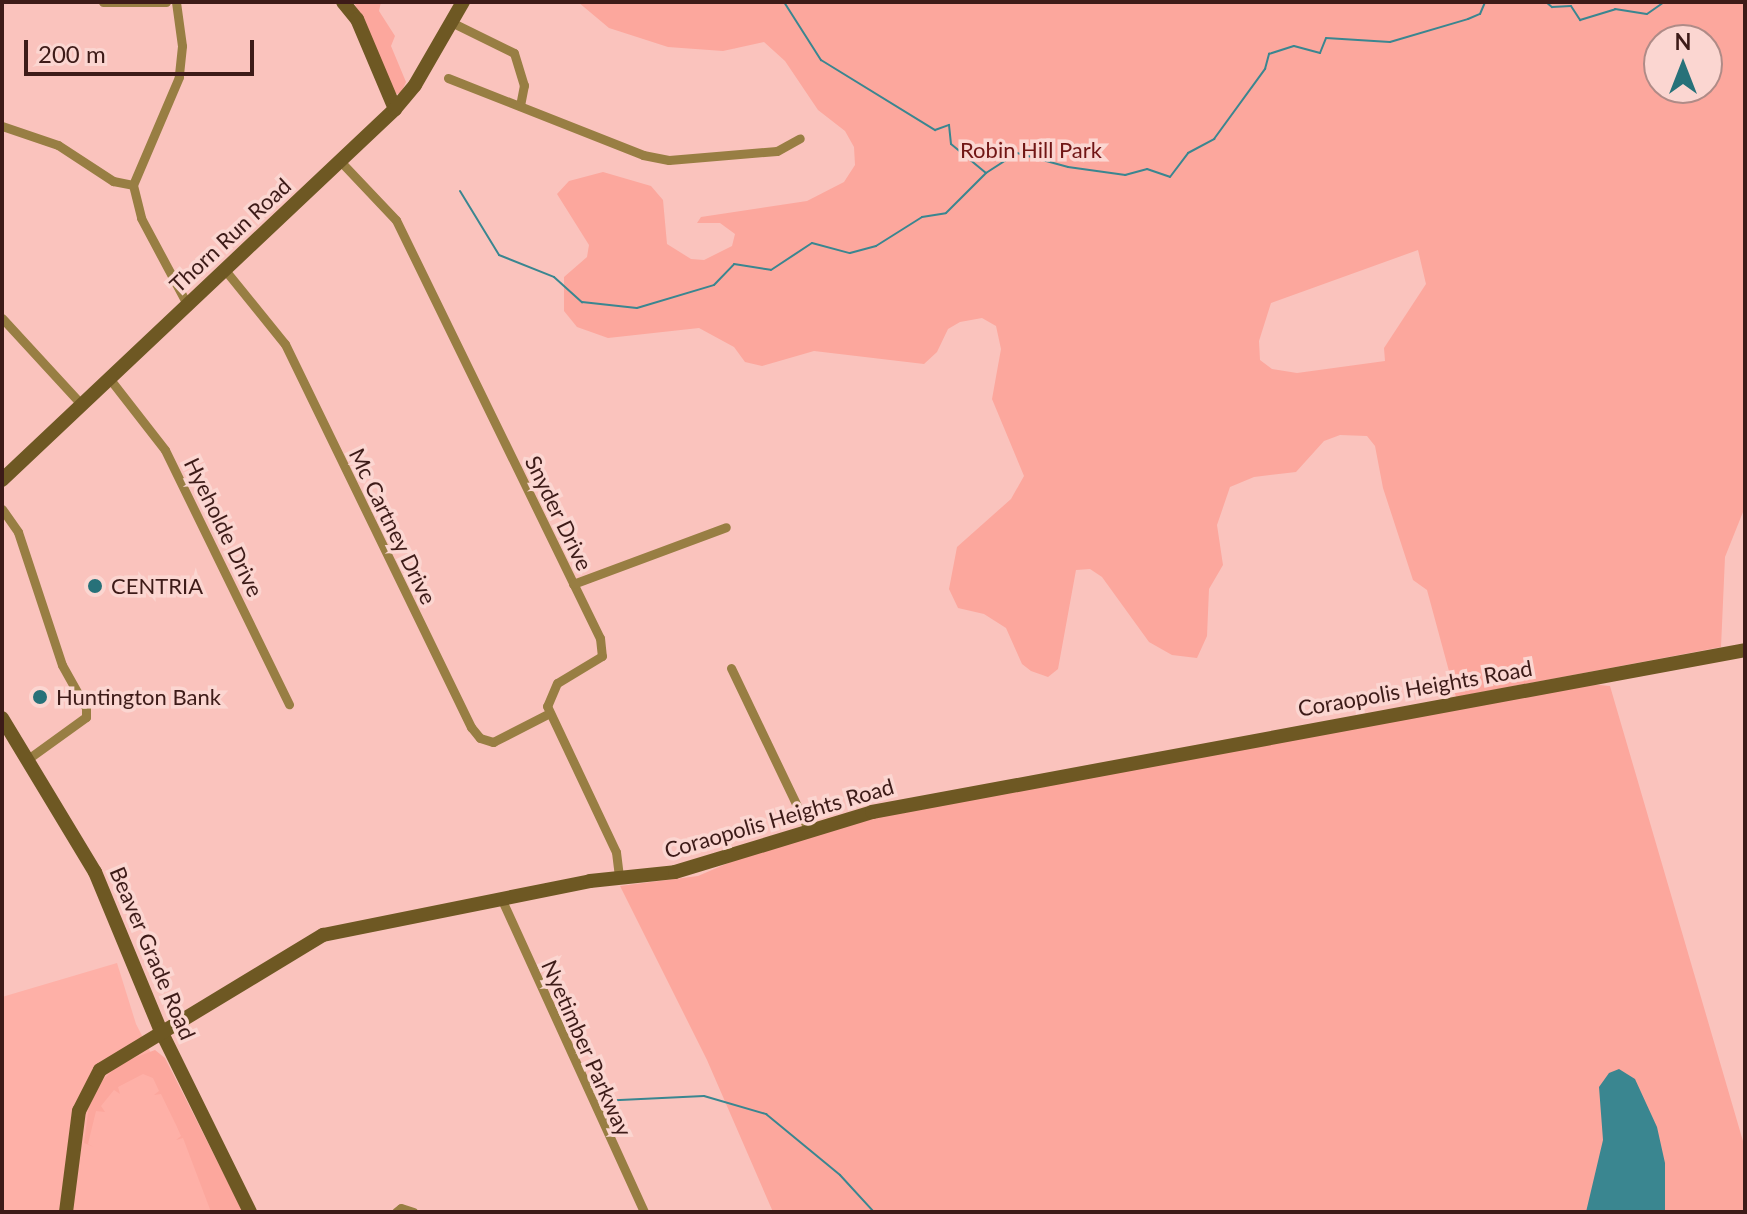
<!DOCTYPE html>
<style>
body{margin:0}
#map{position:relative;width:1747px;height:1214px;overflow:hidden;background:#fac3bd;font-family:Lato,sans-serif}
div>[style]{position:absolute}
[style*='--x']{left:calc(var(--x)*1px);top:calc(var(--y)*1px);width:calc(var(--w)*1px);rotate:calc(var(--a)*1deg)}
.built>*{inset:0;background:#feb0a7}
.green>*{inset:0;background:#fca79d}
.water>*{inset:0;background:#3a8690}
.stream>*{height:2px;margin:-1px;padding:0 1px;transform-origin:1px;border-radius:1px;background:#3a8690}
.street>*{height:9px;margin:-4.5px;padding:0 4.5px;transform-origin:4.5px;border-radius:4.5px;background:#987e43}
.secondary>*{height:14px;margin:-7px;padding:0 7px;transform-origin:7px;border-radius:7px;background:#6e5823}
.dots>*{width:22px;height:22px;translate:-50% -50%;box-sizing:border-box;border:4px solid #fbd6d1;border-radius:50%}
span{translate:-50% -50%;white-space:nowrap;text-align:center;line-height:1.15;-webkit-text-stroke:7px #fbd6d1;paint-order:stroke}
.park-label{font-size:22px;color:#711615}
.street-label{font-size:22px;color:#3d1b18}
.poi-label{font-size:22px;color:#3d1b18}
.left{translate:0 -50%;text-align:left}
.frame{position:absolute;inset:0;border:4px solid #3d1b18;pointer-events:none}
.north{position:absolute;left:1643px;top:24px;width:80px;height:80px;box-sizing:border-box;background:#fbd6d1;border:2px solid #af8b87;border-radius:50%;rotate:0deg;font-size:22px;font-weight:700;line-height:32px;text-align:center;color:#3d1b18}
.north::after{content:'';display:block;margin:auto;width:28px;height:36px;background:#277179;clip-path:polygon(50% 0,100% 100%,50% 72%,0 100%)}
.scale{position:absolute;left:24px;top:40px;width:230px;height:36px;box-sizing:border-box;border:4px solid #3d1b18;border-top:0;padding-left:10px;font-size:24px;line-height:28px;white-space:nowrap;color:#3d1b18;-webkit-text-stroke:6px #fbd6d1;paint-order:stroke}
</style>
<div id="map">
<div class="built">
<div style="clip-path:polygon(117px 963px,136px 1024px,233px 1212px,2px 1212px,2px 997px)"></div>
</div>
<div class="green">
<div style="clip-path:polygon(354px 2px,381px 2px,379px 11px,395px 36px,391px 46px,406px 82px,401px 93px,396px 94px,388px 79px)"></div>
<div style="clip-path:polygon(evenodd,578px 2px,1745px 2px,1745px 507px,1725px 557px,1721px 647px,1456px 697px,1427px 590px,1413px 580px,1383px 488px,1375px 446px,1367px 436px,1340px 435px,1324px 441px,1296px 472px,1254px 477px,1230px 487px,1217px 525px,1223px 565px,1209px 589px,1207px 636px,1197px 658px,1172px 655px,1149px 642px,1102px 577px,1090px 569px,1076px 570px,1058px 669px,1048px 677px,1031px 671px,1022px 664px,1006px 628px,984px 614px,958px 608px,949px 589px,957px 547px,1011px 499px,1024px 476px,992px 399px,1001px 349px,996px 326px,982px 318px,960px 322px,948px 329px,937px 352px,924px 364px,814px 351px,762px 366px,745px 362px,734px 347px,699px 328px,608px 338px,577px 327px,564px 311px,564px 277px,587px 257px,589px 245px,557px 194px,569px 181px,603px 172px,651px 186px,663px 200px,667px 244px,691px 259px,704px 260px,732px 246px,735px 234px,720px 223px,697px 223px,701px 217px,807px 201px,844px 182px,855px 165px,854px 147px,845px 131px,818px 110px,785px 61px,764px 42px,723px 51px,668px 47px,609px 28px,578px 2px,1659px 40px,1707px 40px,1707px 88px,1659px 88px,1659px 40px,578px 2px,1418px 250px,1426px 284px,1384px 348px,1385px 361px,1297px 373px,1272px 369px,1260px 360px,1259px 341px,1271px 303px,1418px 250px)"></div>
<div style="clip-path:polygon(1589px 684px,1610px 686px,1745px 1148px,1744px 1212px,773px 1212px,707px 1060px,620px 886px,698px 876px,749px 854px,884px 815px)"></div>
<div style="clip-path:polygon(155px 1050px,165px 1058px,243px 1212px,211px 1212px,183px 1138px,176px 1140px,181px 1136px,177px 1127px,161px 1094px,154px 1095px,159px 1091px,153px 1078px,143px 1074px,118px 1087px,120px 1094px,114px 1090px,101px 1106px,105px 1112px,96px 1111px,88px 1144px,94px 1147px,84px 1143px,89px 1106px,102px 1081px,121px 1063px)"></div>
</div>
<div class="water">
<div style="clip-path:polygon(1619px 1069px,1635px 1079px,1657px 1127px,1665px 1163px,1665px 1212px,1586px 1212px,1603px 1140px,1599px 1087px,1609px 1073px)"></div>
</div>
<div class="stream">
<div style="--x:784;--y:2;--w:69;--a:57.5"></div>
<div style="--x:821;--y:60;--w:134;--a:31.6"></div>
<div style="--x:935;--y:130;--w:15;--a:-20"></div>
<div style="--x:949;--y:125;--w:19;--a:84"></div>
<div style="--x:951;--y:144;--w:45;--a:39.6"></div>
<div style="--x:1490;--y:2;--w:14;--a:0"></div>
<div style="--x:1546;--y:2;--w:8;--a:40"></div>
<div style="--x:1552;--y:7;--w:19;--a:-3"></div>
<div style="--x:1571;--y:6;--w:17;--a:57"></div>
<div style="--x:1580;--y:20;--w:37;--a:-17"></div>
<div style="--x:1615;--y:9;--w:32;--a:9"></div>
<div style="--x:1647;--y:14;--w:21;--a:-35"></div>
<div style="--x:460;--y:191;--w:75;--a:58.6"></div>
<div style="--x:499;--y:255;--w:59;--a:21.8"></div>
<div style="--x:554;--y:277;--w:38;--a:42"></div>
<div style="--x:582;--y:302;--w:55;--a:6.2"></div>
<div style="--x:637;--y:308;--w:80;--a:-16.6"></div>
<div style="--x:714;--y:285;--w:29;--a:-46"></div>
<div style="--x:734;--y:264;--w:37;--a:9"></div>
<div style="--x:771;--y:270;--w:49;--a:-33.4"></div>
<div style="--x:812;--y:243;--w:39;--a:15"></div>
<div style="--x:850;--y:253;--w:27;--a:-15"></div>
<div style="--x:876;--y:246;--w:54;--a:-32.2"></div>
<div style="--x:922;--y:217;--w:24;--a:-9"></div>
<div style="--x:946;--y:213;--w:57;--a:-45"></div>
<div style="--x:986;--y:173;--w:37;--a:-33"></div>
<div style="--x:1017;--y:153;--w:53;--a:15.4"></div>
<div style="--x:1068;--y:167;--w:58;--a:8"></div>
<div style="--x:1125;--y:175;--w:23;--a:-15"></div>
<div style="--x:1147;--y:169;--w:24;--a:19"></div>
<div style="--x:1170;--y:177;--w:30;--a:-53"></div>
<div style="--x:1188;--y:153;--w:30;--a:-28"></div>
<div style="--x:1214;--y:139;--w:87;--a:-53.9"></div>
<div style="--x:1265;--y:69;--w:16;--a:-75"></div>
<div style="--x:1269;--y:54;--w:26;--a:-18"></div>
<div style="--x:1294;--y:46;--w:27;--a:15"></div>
<div style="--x:1320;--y:53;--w:16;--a:-68"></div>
<div style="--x:1326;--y:38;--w:64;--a:3.6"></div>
<div style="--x:1390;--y:42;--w:81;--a:-16.4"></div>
<div style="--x:1468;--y:19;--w:13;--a:-23"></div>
<div style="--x:1480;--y:14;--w:13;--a:-67"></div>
<div style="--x:599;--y:1101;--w:105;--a:-2.7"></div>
<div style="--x:704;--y:1096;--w:65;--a:16.2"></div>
<div style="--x:766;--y:1114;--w:96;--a:39.5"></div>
<div style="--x:840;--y:1175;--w:50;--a:47.4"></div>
</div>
<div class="street">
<div style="--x:103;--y:2;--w:63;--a:0"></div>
<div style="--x:176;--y:2;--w:44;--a:82.2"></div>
<div style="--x:182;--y:46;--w:31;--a:96"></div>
<div style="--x:179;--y:77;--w:117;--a:113.1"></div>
<div style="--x:133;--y:185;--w:34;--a:76"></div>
<div style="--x:141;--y:218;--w:100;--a:61.9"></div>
<div style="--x:451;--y:22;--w:70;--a:26.2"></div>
<div style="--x:514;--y:53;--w:34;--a:73"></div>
<div style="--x:524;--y:85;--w:21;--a:101"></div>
<div style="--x:448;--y:78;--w:210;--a:21.5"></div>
<div style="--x:643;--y:155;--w:26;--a:11"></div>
<div style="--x:669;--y:160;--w:108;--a:-4.8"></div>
<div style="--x:777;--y:151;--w:26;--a:-29"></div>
<div style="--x:2;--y:126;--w:59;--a:18.7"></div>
<div style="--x:58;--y:145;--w:66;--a:33.2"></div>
<div style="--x:113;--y:181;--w:20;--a:11"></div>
<div style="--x:341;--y:162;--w:80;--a:46.5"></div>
<div style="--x:396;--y:220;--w:465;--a:64"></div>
<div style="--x:600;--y:638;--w:18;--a:84"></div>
<div style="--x:602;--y:656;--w:52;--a:149"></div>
<div style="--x:557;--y:683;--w:25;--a:113"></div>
<div style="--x:547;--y:706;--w:161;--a:64.7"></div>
<div style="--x:616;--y:852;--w:25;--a:83"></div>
<div style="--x:225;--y:270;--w:95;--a:51"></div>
<div style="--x:285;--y:344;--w:426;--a:64.1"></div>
<div style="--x:471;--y:727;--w:14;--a:51"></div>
<div style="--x:480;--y:738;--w:14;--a:17"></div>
<div style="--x:493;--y:742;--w:62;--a:-27"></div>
<div style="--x:2;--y:318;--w:117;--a:47.4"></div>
<div style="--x:109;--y:378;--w:91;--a:52.1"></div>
<div style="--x:165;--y:450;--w:283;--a:64"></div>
<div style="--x:2;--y:509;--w:28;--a:55"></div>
<div style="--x:18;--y:532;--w:140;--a:71.7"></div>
<div style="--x:62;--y:665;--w:49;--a:60.8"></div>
<div style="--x:86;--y:708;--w:9;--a:90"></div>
<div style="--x:86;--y:717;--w:72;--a:144.1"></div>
<div style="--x:573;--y:584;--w:163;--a:-20.4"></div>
<div style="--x:731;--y:668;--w:178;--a:64.4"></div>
<div style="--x:501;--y:898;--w:345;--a:65.5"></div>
<div style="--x:396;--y:1212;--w:6;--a:-39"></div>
<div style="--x:401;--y:1208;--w:13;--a:18"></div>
</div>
<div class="secondary">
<div style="--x:343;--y:2;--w:22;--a:51"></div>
<div style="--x:357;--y:19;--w:98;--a:67.1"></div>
<div style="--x:2;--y:480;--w:540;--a:-43.35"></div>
<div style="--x:395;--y:109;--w:31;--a:-50"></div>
<div style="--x:415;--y:85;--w:96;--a:-60"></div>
<div style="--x:2;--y:718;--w:180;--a:58.9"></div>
<div style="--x:95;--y:872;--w:170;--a:67.5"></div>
<div style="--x:160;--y:1029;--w:204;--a:63.8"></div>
<div style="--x:66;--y:1212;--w:102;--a:-82.7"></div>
<div style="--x:79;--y:1111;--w:46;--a:-62.9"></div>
<div style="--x:100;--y:1070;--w:261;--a:-31.2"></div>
<div style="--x:323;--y:935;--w:272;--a:-11.4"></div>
<div style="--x:590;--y:881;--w:85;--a:-6"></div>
<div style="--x:675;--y:872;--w:206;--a:-16.9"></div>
<div style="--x:872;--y:812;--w:888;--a:-10.51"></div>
</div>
<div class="dots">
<div style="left:95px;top:586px;background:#277179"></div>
<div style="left:40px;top:697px;background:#277179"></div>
</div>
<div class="park-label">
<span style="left:1031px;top:150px">Robin Hill Park</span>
</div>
<div class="street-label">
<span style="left:230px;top:235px;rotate:-43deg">Thorn Run Road</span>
<span style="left:559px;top:513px;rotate:64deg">Snyder Drive</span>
<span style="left:393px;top:526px;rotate:64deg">Mc Cartney Drive</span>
<span style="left:224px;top:527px;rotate:64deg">Hyeholde Drive</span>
<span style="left:1415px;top:688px;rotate:-10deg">Coraopolis Heights Road</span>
<span style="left:779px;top:818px;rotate:-16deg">Coraopolis Heights Road</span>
<span style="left:153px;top:953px;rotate:67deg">Beaver Grade Road</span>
<span style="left:587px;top:1048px;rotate:66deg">Nyetimber Parkway</span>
</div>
<div class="poi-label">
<span class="left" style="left:111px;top:586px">CENTRIA</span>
<span class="left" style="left:56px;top:697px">Huntington Bank</span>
</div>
<div class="frame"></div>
<div class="north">N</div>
<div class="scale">200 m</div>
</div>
